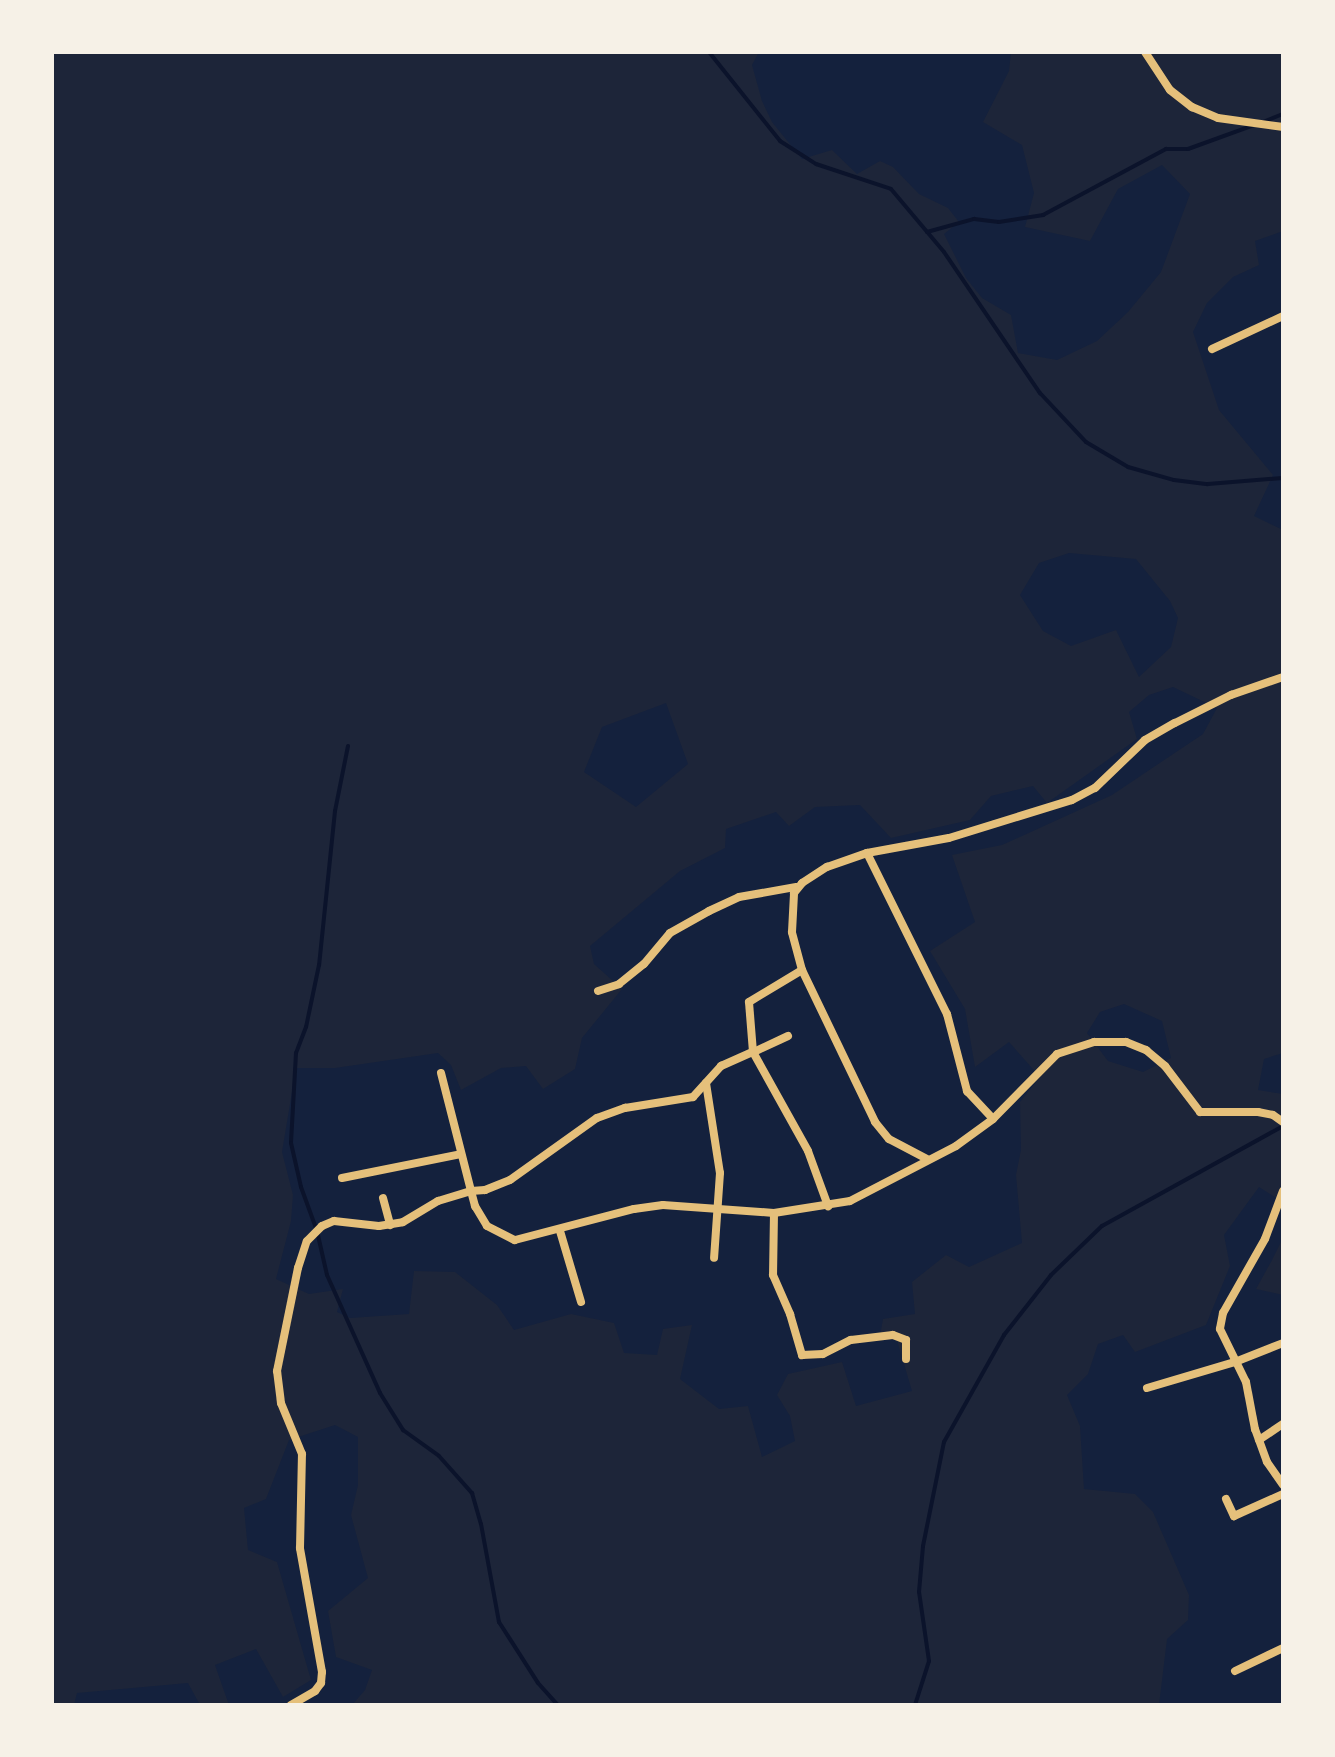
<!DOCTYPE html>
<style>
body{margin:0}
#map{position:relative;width:1335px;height:1757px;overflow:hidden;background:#14213d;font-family:"Crimson Pro",serif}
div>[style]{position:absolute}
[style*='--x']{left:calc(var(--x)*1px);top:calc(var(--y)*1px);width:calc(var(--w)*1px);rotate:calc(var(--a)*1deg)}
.green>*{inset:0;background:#1d2539}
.stream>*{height:4px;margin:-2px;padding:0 2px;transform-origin:2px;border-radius:2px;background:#0b132b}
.minor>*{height:8px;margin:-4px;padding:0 4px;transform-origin:4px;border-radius:4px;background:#e5c07b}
span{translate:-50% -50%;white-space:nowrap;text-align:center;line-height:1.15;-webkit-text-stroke:8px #f6f1e7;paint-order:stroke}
.frame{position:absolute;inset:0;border:54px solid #f6f1e7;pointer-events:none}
</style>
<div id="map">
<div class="green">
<div style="clip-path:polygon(evenodd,52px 52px,759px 52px,752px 65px,762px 101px,772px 122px,802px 159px,832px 150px,857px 174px,880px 161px,893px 167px,919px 194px,948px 208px,959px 222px,944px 234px,966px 278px,982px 298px,1011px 315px,1018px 353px,1057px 360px,1097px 341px,1128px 312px,1161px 272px,1190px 194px,1162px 165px,1118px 189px,1090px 241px,1025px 227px,1034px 193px,1022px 145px,983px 122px,1009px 71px,1011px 52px,1283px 52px,1283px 231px,1255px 241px,1259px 265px,1233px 277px,1207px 303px,1193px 332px,1219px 410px,1273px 475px,1254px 516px,1283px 530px,1283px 1053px,1264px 1059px,1258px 1090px,1283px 1094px,1283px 1202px,1259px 1187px,1224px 1235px,1230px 1266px,1206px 1325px,1135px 1352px,1123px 1335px,1098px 1344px,1088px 1374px,1067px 1395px,1080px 1426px,1084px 1489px,1135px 1494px,1153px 1512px,1189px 1595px,1188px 1620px,1167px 1639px,1159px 1705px,352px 1705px,365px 1690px,372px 1670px,336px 1657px,328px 1611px,368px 1578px,351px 1515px,358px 1485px,358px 1437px,335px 1425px,289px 1440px,266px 1499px,244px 1508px,248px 1550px,277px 1562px,311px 1680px,283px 1697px,256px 1649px,215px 1665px,229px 1705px,200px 1705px,188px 1683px,77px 1693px,74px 1705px,52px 1705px,52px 52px,1069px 553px,1136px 559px,1170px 601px,1178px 618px,1171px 647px,1139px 677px,1116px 630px,1071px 646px,1043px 631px,1020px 595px,1039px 563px,1069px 553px,52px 52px,1173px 687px,1217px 708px,1203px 734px,1112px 795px,1002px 845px,952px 855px,975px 922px,930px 951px,965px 1009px,975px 1067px,1009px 1042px,1040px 1077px,1020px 1102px,1021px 1150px,1016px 1175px,1022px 1243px,969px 1267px,946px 1255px,912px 1282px,915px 1314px,883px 1319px,880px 1336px,896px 1337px,912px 1391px,856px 1406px,842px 1362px,788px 1374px,777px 1395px,790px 1416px,795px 1441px,762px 1457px,748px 1406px,719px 1409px,680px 1379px,692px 1325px,663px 1329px,657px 1355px,624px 1353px,614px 1323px,571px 1314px,514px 1330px,497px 1305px,455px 1272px,414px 1271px,409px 1314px,350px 1318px,337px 1312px,343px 1289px,309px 1294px,276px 1279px,291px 1221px,293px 1195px,282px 1152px,296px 1068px,335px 1068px,438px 1053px,451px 1065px,461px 1090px,501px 1068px,526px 1066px,543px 1089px,575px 1069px,582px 1038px,622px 989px,594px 964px,590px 946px,680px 871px,725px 848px,726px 829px,776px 812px,789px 826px,815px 807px,860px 805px,891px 838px,970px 820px,991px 796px,1033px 786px,1047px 803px,1137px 739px,1129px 712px,1149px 695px,1173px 687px,52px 52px,666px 703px,688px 764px,636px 807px,584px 772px,602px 727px,666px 703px,52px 52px,1124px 1004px,1162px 1021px,1171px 1058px,1143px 1072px,1108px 1061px,1087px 1033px,1100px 1012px,1124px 1004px)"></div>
<div style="clip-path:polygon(1283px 1238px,1283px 1295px,1256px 1289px,1272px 1260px)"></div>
</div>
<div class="stream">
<div style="--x:709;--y:52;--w:114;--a:51.4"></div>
<div style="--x:780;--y:141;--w:43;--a:32.6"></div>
<div style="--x:816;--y:164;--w:79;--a:18.4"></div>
<div style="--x:891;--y:189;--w:82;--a:49.9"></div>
<div style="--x:944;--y:252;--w:171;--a:55.8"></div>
<div style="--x:1040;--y:393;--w:67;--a:46.8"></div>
<div style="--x:1086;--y:442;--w:49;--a:30.8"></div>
<div style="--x:1128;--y:467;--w:48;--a:15.8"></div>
<div style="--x:1174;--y:480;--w:34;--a:7"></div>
<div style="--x:1208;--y:484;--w:75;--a:-4.6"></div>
<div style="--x:1263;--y:122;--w:22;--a:-22"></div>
<div style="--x:927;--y:232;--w:49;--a:-15.5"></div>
<div style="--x:974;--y:219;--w:25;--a:7"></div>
<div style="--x:999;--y:222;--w:45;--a:-9"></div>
<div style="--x:1043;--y:215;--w:140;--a:-28.2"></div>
<div style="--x:1166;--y:149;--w:22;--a:0"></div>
<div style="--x:1188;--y:149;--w:70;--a:-20"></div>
<div style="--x:348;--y:746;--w:66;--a:101.3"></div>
<div style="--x:335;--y:811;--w:155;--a:95.9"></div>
<div style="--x:319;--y:965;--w:63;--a:101.8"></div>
<div style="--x:306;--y:1027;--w:28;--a:111"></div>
<div style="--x:296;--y:1053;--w:90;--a:93.2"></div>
<div style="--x:291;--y:1143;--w:45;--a:77.2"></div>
<div style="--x:301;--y:1187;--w:47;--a:70"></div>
<div style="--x:317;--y:1231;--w:45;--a:77.2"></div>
<div style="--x:327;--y:1275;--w:129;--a:65.8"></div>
<div style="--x:380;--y:1393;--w:44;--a:58.1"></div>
<div style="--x:403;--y:1430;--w:44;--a:35.8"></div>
<div style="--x:439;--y:1456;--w:50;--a:48.3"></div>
<div style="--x:472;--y:1493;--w:32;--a:74"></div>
<div style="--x:481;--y:1524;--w:100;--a:79.6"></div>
<div style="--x:499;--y:1622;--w:72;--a:57.4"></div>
<div style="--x:538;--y:1683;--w:30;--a:48"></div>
<div style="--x:915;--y:1705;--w:46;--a:-72.3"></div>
<div style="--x:929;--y:1661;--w:70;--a:-98.2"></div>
<div style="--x:919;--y:1592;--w:46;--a:-85"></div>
<div style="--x:923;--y:1546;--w:106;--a:-78.6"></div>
<div style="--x:944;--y:1442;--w:123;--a:-60.7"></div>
<div style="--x:1004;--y:1335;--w:76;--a:-51.9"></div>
<div style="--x:1051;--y:1275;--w:71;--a:-43.9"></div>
<div style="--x:1102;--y:1226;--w:207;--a:-28.9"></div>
</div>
<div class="minor">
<div style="--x:1145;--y:52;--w:45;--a:56.7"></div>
<div style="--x:1170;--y:90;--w:28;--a:38"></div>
<div style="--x:1192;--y:107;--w:28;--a:23"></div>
<div style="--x:1218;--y:118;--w:66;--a:7.9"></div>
<div style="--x:1212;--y:349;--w:78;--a:-24.9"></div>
<div style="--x:867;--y:853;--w:180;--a:63.6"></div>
<div style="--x:947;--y:1014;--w:80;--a:75.4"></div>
<div style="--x:967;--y:1091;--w:38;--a:47"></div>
<div style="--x:802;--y:970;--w:169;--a:64.3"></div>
<div style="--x:875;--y:1122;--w:22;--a:51"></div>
<div style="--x:889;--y:1139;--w:43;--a:27.8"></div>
<div style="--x:598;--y:991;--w:22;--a:-18"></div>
<div style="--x:619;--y:984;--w:32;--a:-39"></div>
<div style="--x:644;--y:964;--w:40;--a:-50"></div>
<div style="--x:670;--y:933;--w:45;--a:-29.4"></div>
<div style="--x:709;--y:911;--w:33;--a:-25"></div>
<div style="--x:739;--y:897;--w:58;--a:-10"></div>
<div style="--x:788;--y:1036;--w:38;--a:155"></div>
<div style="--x:753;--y:1052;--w:113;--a:60.9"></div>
<div style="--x:808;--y:1151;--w:59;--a:70"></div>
<div style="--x:441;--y:1073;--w:122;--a:75.7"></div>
<div style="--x:471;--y:1191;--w:14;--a:-4"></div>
<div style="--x:485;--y:1190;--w:27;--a:-22"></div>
<div style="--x:510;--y:1180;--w:107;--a:-35.5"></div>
<div style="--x:597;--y:1118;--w:30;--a:-20"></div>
<div style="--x:625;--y:1108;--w:69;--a:-9.2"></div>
<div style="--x:693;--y:1097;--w:42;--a:-47.9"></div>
<div style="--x:721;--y:1066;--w:35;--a:-24"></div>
<div style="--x:753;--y:1052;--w:50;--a:-94.6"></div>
<div style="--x:749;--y:1002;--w:62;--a:-31.1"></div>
<div style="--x:802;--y:970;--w:39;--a:-105"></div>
<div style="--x:792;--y:932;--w:39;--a:-87"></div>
<div style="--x:794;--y:893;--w:13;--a:-51"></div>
<div style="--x:802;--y:883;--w:30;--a:-33"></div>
<div style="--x:827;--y:867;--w:42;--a:-19.3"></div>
<div style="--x:867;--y:853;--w:83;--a:-10.4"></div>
<div style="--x:949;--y:838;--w:129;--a:-17.2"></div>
<div style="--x:1072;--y:800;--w:26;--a:-28"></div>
<div style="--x:1095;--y:788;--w:69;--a:-43.8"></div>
<div style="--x:1145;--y:740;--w:34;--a:-30"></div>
<div style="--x:1175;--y:723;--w:63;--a:-26.6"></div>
<div style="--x:1231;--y:695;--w:55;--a:-19.1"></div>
<div style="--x:706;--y:1083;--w:91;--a:81.2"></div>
<div style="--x:720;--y:1173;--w:85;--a:94"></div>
<div style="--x:342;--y:1178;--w:121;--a:-11.4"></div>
<div style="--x:1283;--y:1191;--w:51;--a:110.6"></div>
<div style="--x:1265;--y:1239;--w:85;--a:119.6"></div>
<div style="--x:1223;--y:1313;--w:16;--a:101"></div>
<div style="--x:1220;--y:1329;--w:59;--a:63.9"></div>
<div style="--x:1246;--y:1382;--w:48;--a:79.2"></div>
<div style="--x:1255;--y:1429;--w:35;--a:70"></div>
<div style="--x:1267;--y:1462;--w:28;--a:55"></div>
<div style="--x:383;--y:1198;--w:28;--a:75"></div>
<div style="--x:774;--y:1213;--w:62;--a:90.9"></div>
<div style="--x:773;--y:1275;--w:43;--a:66.4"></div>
<div style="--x:790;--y:1314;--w:43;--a:73.7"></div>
<div style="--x:802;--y:1355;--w:21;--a:-3"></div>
<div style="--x:823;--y:1354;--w:31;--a:-27"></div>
<div style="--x:851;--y:1340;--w:42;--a:-6.8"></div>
<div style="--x:893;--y:1335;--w:14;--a:21"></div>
<div style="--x:906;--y:1340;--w:19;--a:90"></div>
<div style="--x:560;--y:1231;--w:74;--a:73.5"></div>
<div style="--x:1147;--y:1388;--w:92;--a:-16.5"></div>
<div style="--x:1235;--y:1362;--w:52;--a:-21.6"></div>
<div style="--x:1259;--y:1440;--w:29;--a:-34"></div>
<div style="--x:1226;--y:1499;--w:19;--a:65"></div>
<div style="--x:1234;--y:1516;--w:54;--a:-24.2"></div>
<div style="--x:1235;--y:1671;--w:53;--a:-25.6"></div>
<div style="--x:291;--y:1705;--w:28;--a:-30"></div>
<div style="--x:315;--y:1691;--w:10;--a:-53"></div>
<div style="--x:321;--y:1683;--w:11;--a:-85"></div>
<div style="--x:322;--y:1672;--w:126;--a:-100.1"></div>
<div style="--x:300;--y:1548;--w:94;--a:-88.8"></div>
<div style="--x:302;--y:1454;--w:55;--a:-112.4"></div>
<div style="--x:281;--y:1403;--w:32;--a:-97"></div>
<div style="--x:277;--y:1371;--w:105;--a:-78.5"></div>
<div style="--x:298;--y:1268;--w:28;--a:-72"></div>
<div style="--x:307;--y:1241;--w:21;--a:-45"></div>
<div style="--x:322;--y:1226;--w:13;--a:-23"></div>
<div style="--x:334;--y:1221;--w:45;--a:6.3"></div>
<div style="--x:379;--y:1226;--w:24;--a:-9"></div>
<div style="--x:403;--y:1222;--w:41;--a:-31"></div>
<div style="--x:438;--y:1201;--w:34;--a:-17"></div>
<div style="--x:471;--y:1191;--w:16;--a:75"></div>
<div style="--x:475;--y:1206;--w:23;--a:59"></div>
<div style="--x:487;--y:1226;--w:31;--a:27"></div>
<div style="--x:515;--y:1240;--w:123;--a:-14.6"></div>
<div style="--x:634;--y:1209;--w:29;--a:-8"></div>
<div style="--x:663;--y:1205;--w:111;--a:4.1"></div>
<div style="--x:774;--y:1213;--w:77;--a:-9"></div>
<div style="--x:850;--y:1201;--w:119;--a:-27.4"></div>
<div style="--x:956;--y:1146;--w:46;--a:-36.1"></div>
<div style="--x:993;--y:1119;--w:91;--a:-45.4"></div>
<div style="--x:1057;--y:1054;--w:39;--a:-18"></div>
<div style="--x:1094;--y:1042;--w:32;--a:0"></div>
<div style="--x:1126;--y:1042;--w:22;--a:22"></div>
<div style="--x:1146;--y:1050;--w:25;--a:40"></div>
<div style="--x:1165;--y:1066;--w:58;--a:52.7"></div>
<div style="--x:1200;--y:1112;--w:58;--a:0"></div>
<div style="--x:1258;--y:1112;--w:15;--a:11"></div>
<div style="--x:1273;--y:1115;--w:12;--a:35"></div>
</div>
<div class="frame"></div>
</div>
